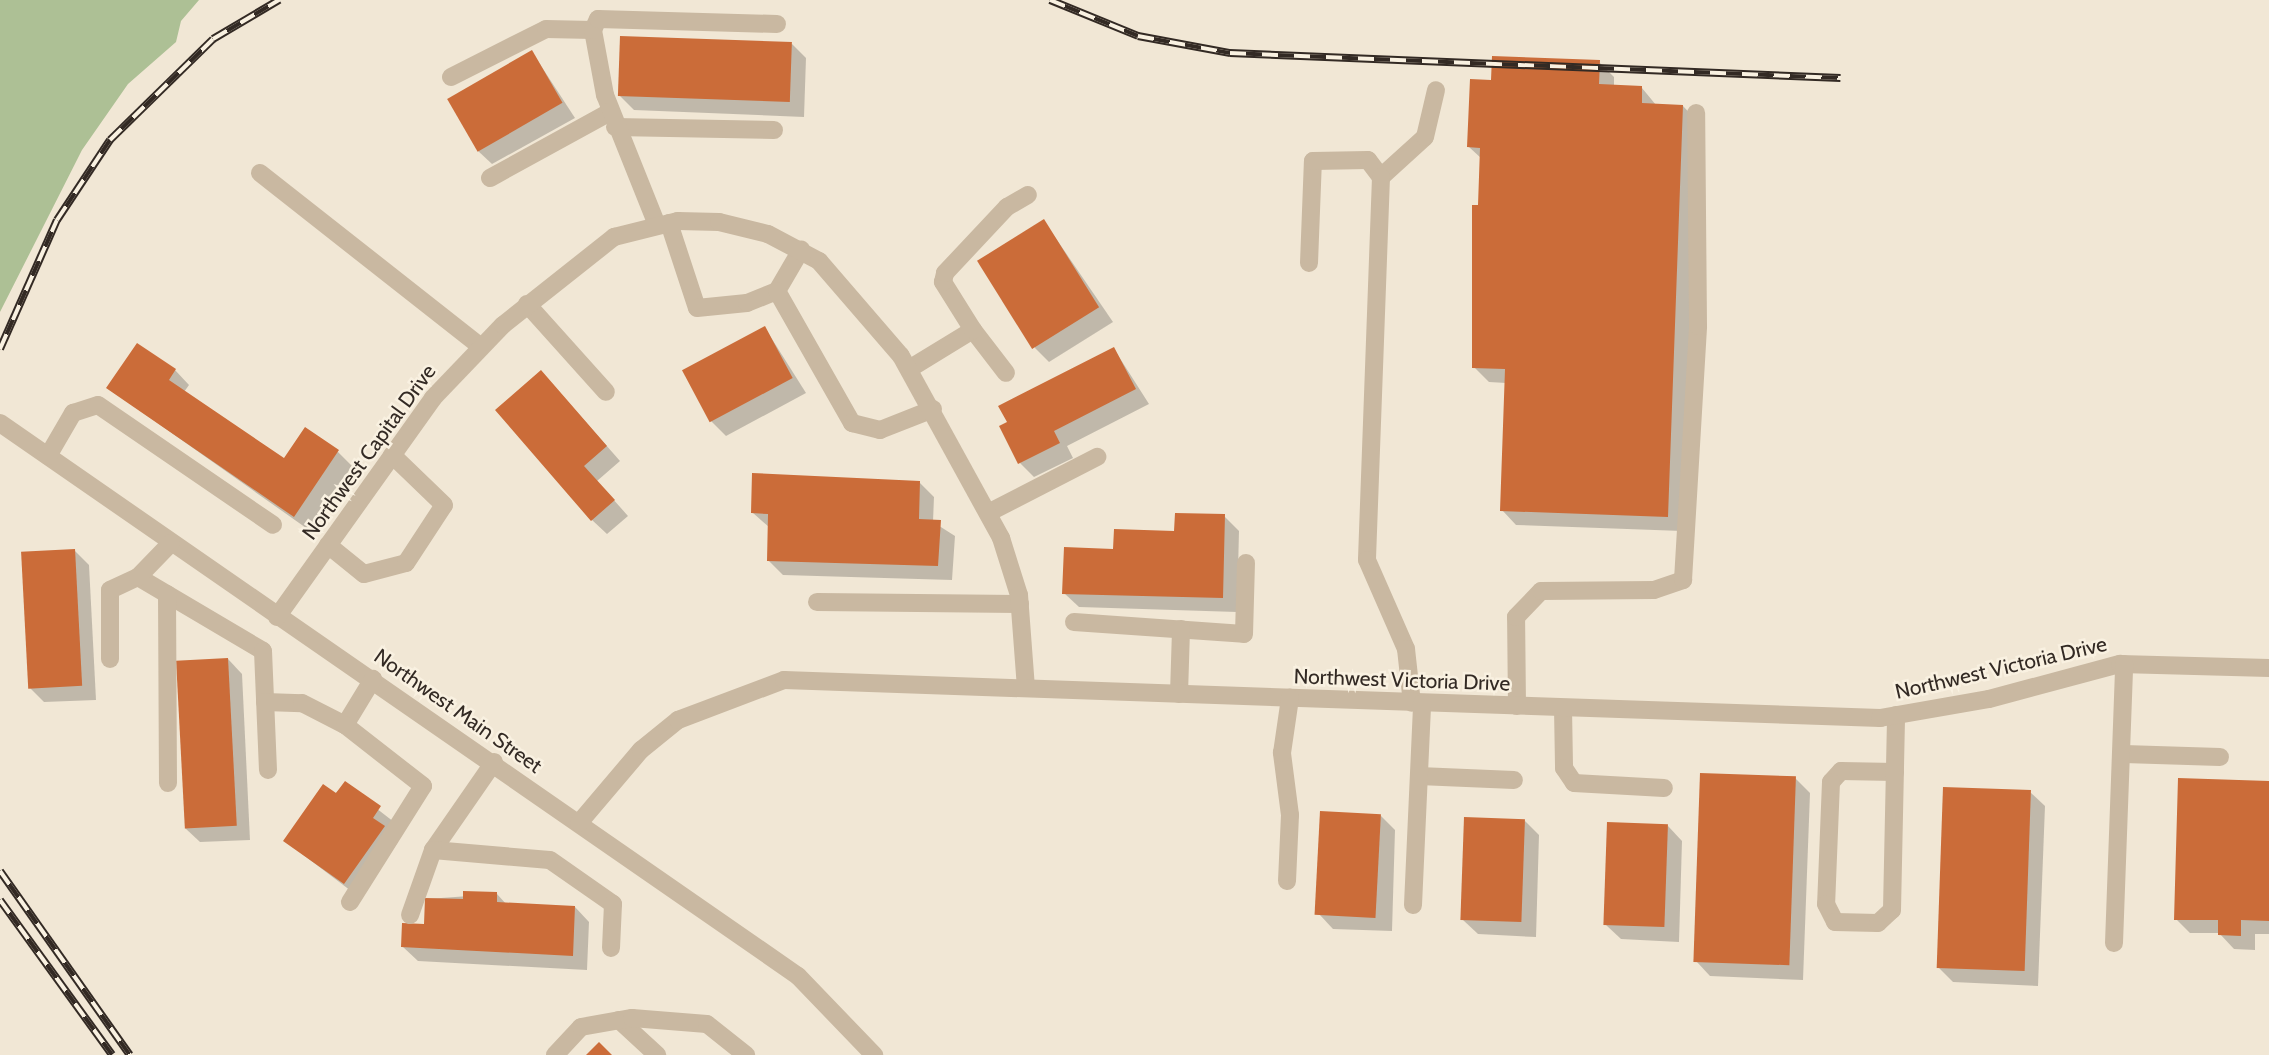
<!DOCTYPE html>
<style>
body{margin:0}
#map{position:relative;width:2269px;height:1055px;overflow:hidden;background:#f1e7d5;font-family:Cabin,sans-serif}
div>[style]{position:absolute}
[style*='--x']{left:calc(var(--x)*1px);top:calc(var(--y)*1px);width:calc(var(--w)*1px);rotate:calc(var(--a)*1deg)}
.green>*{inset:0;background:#adc095}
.shadow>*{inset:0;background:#0003}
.building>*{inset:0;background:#cb6c39;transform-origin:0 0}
.minor>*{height:18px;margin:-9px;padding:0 9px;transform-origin:9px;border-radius:9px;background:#c9b8a1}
.rail>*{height:8px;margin-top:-4px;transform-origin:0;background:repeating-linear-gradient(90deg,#f9f1e1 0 16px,#332a24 0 32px);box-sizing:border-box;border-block:2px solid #332a24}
span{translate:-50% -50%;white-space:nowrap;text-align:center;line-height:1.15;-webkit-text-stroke:5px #f9f1e1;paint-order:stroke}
.street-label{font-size:21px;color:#332a24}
</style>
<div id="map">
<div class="green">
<div style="clip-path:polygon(0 0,199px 0,181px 21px,176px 42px,128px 84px,82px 150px,0 312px)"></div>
</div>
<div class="shadow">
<div style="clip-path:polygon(792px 44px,806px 58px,804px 117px,634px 110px,620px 96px)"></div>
<div style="clip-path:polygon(532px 52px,575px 118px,492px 164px,477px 150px)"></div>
<div style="clip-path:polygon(1599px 62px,1614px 77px,1614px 86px,1642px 88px,1656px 105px,1683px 106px,1697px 121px,1682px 531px,1516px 525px,1502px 510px,1506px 383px,1489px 382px,1474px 367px,1482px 159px,1469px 147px,1493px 82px)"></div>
<div style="clip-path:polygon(1044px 221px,1113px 322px,1049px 362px,1035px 348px)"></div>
<div style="clip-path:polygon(765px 328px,806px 393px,726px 436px,711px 421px)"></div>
<div style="clip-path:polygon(1114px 349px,1149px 404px,1067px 446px,1073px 458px,1034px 477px,1020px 463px)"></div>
<div style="clip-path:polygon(175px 370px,189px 385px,184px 392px,285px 460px,338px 452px,352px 466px,309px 530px,108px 388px)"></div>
<div style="clip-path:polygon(555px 387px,620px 461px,597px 481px,628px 516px,607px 534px,592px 520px)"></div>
<div style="clip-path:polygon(919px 482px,934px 497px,933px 522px,955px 536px,952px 580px,783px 575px,768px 560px,769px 527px,753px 513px)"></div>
<div style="clip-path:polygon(1224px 516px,1239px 531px,1237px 612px,1079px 607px,1064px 593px,1115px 550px)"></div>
<div style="clip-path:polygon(74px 550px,89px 565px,96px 700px,44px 702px,30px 688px)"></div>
<div style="clip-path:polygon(228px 659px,242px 674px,250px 840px,200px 842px,185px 828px)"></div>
<div style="clip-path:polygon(1795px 778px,1810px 793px,1803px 980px,1710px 976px,1696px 961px)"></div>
<div style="clip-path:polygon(2269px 783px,2269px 934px,2255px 934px,2255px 950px,2234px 949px,2219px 933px,2190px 933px,2176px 919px)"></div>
<div style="clip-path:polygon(345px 784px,394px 822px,388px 831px,398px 842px,359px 897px,285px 841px)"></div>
<div style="clip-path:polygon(2030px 792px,2045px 806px,2038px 986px,1953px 982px,1939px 968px)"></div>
<div style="clip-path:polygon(1380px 815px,1395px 830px,1392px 931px,1333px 929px,1319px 914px)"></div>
<div style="clip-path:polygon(1525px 821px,1539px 835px,1536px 937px,1478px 934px,1463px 920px)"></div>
<div style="clip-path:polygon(1668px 826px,1682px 841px,1679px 942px,1621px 939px,1606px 925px)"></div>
<div style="clip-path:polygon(497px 894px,507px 905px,575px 907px,589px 922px,587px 970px,418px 961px,403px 947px,426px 926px,427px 899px)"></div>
</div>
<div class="building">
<div style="left:620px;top:36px;width:172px;height:60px;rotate:2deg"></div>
<div style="left:532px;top:50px;width:61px;height:98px;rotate:60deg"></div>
<div style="clip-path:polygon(1492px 56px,1600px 60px,1599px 84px,1642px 86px,1642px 103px,1683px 105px,1668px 517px,1500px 511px,1505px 369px,1472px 368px,1472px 205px,1478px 205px,1480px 148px,1467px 147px,1470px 79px,1491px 80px)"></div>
<div style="left:1044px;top:219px;width:104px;height:79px;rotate:58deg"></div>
<div style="left:765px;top:326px;width:59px;height:94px;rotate:62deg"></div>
<div style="clip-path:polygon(137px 343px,176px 369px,169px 380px,284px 458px,305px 427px,339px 450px,294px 517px,106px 388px)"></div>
<div style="clip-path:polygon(1114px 347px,1136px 389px,1054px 431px,1060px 443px,1018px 464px,999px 426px,1007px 422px,998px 406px)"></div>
<div style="clip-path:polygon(541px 370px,607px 446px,584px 466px,615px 500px,591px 521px,495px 410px)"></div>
<div style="clip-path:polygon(752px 473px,920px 481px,919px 519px,941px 520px,938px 566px,767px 561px,768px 514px,751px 513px)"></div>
<div style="clip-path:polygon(1175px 513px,1225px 514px,1223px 598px,1062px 594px,1064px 547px,1113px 549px,1114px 529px,1174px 531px)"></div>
<div style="left:75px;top:549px;width:137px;height:54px;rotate:87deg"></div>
<div style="left:228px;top:658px;width:168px;height:52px;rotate:87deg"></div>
<div style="left:1700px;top:773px;width:96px;height:189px;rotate:2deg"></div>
<div style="clip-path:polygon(2178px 778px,2269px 781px,2269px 921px,2241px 920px,2241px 936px,2218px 935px,2218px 920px,2174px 920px)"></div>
<div style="clip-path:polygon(345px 781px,381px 806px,373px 818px,385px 826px,344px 884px,283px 841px,323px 784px,336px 793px)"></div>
<div style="left:1943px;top:787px;width:88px;height:181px;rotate:2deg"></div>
<div style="left:1320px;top:811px;width:61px;height:104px;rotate:3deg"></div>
<div style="left:1464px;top:817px;width:61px;height:103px;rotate:2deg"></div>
<div style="left:1607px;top:822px;width:61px;height:103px;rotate:2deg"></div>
<div style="clip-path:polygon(463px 891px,497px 892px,497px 902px,575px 906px,573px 956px,401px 947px,402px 923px,424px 924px,425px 898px,463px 899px)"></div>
<div style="clip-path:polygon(599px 1042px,612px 1055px,586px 1055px)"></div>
</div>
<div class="minor">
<div style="--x:451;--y:77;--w:106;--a:-26.8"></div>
<div style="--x:546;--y:29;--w:47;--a:1.2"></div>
<div style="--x:615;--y:127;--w:159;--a:1.1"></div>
<div style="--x:260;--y:173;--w:281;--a:38.2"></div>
<div style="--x:1381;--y:177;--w:59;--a:-42.3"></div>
<div style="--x:1425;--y:137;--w:48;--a:-76.8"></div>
<div style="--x:490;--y:178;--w:137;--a:-28.8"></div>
<div style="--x:669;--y:223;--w:89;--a:71.8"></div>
<div style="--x:697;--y:308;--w:50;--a:-5.7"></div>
<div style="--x:747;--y:303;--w:32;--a:-22"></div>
<div style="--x:777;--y:291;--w:48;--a:-59.7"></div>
<div style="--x:657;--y:225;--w:140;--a:-111.8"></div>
<div style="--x:605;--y:95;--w:66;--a:-100.5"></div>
<div style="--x:593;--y:30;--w:12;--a:-66"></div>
<div style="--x:598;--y:19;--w:179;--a:1.6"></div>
<div style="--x:1309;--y:263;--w:102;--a:-87.8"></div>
<div style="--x:1313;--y:161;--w:55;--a:-1"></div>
<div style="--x:1368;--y:160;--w:21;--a:53"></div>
<div style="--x:1381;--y:177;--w:383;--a:92.1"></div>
<div style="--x:1367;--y:560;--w:97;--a:66.3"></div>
<div style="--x:1406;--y:649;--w:54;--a:83.7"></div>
<div style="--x:777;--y:291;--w:152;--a:60.4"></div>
<div style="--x:852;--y:423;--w:29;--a:14"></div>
<div style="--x:880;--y:430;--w:57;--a:-21.6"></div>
<div style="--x:527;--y:304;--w:118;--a:48.1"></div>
<div style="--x:973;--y:330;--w:54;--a:52.5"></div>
<div style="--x:909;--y:369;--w:75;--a:-31.4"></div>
<div style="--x:973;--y:330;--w:57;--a:-122"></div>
<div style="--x:943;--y:282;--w:9;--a:-77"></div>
<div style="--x:945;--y:273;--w:91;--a:-46.8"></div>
<div style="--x:1007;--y:207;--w:24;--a:-30"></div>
<div style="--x:0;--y:423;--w:971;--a:34.72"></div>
<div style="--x:798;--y:976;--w:110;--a:46.1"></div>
<div style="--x:48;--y:456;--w:50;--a:-59.8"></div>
<div style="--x:73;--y:413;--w:26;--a:-18"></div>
<div style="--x:98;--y:405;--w:212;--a:34.4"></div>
<div style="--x:988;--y:513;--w:123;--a:-27.2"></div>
<div style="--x:328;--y:545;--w:46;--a:38.9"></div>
<div style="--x:364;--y:574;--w:43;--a:-14.7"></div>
<div style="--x:406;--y:563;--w:69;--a:-56.8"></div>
<div style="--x:444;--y:505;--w:72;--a:-136.1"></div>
<div style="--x:138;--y:577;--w:145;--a:30.6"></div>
<div style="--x:263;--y:651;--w:119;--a:87.6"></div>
<div style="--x:167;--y:594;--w:189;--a:89.7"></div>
<div style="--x:817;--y:602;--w:203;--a:0.6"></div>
<div style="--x:277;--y:617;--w:269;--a:-54.5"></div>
<div style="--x:433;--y:398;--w:101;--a:-46.2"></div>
<div style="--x:503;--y:325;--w:142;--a:-38.4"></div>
<div style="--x:614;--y:237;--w:66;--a:-14"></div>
<div style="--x:678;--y:221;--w:41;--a:1.4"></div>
<div style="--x:719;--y:222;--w:50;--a:13.8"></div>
<div style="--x:768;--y:234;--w:58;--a:27.9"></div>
<div style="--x:819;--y:261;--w:125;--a:49.2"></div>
<div style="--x:901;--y:356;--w:208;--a:61.2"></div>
<div style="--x:1001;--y:538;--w:60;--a:72.5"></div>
<div style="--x:1019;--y:595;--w:93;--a:85.7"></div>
<div style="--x:1074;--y:622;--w:170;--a:4"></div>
<div style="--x:1244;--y:634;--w:71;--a:-88.4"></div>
<div style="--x:110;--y:659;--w:69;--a:-90"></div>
<div style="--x:110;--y:590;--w:31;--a:-25"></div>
<div style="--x:138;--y:577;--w:47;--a:-45.9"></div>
<div style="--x:1179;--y:694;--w:65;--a:-88.2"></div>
<div style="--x:265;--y:702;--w:37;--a:2"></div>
<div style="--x:302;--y:703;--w:48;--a:27.1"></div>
<div style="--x:345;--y:725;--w:54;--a:-58.7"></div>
<div style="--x:1517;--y:706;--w:89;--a:-90.6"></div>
<div style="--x:1516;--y:617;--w:36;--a:-46"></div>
<div style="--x:1541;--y:591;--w:113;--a:-0.5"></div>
<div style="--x:1654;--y:590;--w:31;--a:-19"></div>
<div style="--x:1683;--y:580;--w:254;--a:-86.6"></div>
<div style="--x:1698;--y:326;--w:213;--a:-90.5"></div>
<div style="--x:1563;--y:708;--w:60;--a:89"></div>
<div style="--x:1564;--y:768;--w:18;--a:56"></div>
<div style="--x:1574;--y:783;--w:90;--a:3.2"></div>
<div style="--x:345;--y:725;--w:99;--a:38"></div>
<div style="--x:423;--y:786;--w:137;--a:122.2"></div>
<div style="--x:2124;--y:754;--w:96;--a:1.8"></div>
<div style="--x:494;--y:762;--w:107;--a:124.7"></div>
<div style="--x:433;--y:850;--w:117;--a:4.9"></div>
<div style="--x:550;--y:860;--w:77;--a:34.9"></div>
<div style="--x:613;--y:904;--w:44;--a:92.6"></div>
<div style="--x:1895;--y:772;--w:54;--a:-178.9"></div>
<div style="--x:1841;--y:771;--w:15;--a:132"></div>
<div style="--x:1831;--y:782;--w:122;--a:92.3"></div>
<div style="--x:1826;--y:904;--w:20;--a:63"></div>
<div style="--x:1835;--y:922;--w:43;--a:1.3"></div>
<div style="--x:1878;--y:923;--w:19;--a:-43"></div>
<div style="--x:1892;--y:910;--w:195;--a:-88.8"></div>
<div style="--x:1419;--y:776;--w:95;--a:2.4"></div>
<div style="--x:579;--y:823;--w:96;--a:-49.7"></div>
<div style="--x:641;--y:750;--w:48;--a:-39"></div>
<div style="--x:678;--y:720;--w:113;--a:-20.7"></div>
<div style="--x:784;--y:680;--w:1097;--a:1.99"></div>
<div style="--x:1880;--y:718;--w:111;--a:-9.9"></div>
<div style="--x:1989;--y:699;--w:136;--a:-15"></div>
<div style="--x:2120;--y:664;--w:149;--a:1.5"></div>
<div style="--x:1287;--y:881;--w:66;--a:-87.4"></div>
<div style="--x:1290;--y:815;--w:63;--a:-97.4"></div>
<div style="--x:1282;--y:753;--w:56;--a:-81.7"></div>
<div style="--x:1413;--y:905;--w:202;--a:-87.4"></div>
<div style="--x:410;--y:915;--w:69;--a:-70.5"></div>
<div style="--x:2114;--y:943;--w:279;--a:-87.9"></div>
<div style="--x:619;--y:1020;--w:52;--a:42.6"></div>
<div style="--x:555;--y:1055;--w:38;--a:-47"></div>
<div style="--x:581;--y:1027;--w:52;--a:-10"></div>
<div style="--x:632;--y:1018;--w:75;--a:4.6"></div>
<div style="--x:707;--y:1024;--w:50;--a:38.5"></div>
</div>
<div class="rail">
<div style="--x:1050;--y:0;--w:95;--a:22.2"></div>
<div style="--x:1138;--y:36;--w:94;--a:10.5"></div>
<div style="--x:1230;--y:53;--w:611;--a:2.35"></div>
<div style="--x:0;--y:349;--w:141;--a:-66.2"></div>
<div style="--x:57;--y:220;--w:96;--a:-56.5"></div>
<div style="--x:110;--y:140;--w:144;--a:-44.4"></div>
<div style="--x:213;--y:39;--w:77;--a:-30.6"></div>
<div style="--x:0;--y:871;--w:225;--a:54.8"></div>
<div style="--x:0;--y:900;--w:191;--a:54.1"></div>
</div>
<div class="street-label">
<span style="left:369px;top:452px;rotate:-54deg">Northwest Capital Drive</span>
<span style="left:2001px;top:668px;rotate:-13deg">Northwest Victoria Drive</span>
<span style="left:1402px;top:680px;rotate:2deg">Northwest Victoria Drive</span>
<span style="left:458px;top:711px;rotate:35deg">Northwest Main Street</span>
</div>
</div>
